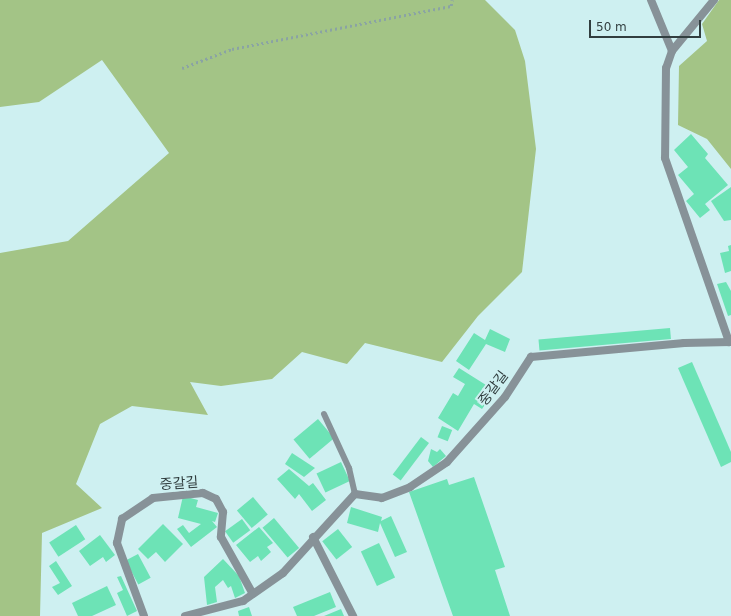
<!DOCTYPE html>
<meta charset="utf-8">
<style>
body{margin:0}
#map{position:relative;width:731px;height:616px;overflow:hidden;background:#cef0f1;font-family:"DejaVu Sans","Noto Sans KR",sans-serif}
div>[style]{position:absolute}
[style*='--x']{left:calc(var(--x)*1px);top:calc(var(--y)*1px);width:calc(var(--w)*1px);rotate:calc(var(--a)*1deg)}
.green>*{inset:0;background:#a3c486}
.building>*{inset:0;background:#6de3b6;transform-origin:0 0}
.path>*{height:2.5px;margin-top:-1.25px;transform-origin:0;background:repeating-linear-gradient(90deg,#8aa3a4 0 2px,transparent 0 5px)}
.service>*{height:6px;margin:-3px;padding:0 3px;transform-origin:3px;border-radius:3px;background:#879298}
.minor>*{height:8px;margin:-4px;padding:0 4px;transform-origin:4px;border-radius:4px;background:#879298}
span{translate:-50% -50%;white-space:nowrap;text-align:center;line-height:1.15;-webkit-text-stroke:4px #cef0f1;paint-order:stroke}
.street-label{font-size:14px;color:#313e3f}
.scale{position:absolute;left:589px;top:20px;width:112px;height:18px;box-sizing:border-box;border:2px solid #313e3f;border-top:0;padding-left:5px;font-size:12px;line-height:14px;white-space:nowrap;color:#313e3f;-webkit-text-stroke:3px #cef0f1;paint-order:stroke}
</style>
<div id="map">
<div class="green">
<div style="clip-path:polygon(0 0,485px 0,515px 30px,525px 61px,536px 149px,522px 272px,478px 316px,442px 362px,365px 343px,347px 364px,302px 352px,272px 379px,221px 386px,190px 382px,208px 415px,132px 406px,100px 424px,76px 484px,102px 508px,42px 533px,40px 616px,0 616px,0 253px,68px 241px,169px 153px,102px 60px,39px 102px,0 107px)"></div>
<div style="clip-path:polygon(719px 0,731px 0,731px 169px,707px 139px,678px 125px,679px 66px,707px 41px,702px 24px)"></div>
</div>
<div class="building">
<div style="clip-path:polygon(691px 134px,708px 154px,705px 158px,728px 185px,705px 204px,710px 210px,700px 218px,686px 201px,694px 194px,678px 175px,688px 167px,674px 150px)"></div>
<div style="clip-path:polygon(731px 187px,731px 220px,724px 221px,711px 201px)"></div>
<div style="clip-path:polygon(731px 245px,731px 271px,725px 273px,720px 253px,729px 251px,728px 246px)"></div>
<div style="clip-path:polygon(726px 282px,731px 291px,731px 315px,728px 316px,717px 284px)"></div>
<div style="left:670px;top:328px;width:11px;height:132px;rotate:85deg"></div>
<div style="clip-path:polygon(490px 329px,510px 339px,505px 352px,486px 344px,469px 370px,456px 361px,474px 333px,485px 340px)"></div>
<div style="clip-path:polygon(692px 362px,731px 452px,731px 462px,721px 467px,678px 368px)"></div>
<div style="clip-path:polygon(459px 368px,486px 385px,479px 397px,487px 402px,482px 409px,474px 404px,458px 431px,438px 418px,453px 393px,458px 396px,465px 384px,453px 377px)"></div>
<div style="left:318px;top:419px;width:25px;height:32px;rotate:50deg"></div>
<div style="left:442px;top:426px;width:11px;height:12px;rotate:22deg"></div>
<div style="left:421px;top:437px;width:10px;height:47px;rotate:37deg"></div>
<div style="clip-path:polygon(431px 449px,437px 452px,440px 449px,446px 456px,433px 467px,428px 461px)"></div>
<div style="clip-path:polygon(292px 453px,315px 468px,304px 477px,285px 464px)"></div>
<div style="left:341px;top:462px;width:21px;height:27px;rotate:65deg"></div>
<div style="clip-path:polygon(289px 469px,309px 486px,313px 483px,326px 500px,312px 511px,299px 494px,295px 499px,277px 479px)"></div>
<div style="clip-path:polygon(474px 477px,505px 567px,495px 570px,510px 616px,453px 616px,409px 492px,447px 479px,449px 485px)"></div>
<div style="clip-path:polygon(183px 496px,198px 500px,196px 507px,218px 513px,215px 522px,212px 521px,217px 527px,191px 547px,177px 529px,183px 525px,189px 533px,201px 524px,178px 518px)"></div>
<div style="left:253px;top:497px;width:23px;height:21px;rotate:50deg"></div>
<div style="clip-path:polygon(351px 507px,382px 517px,381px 521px,391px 516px,407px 552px,395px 557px,380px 523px,378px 532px,347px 523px)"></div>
<div style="left:274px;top:518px;width:39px;height:15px;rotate:50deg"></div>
<div style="left:242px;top:519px;width:14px;height:21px;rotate:54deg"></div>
<div style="clip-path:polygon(163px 524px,183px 544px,165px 562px,156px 552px,148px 559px,138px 549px)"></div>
<div style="left:76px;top:525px;width:17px;height:32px;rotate:57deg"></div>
<div style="clip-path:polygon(259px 527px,273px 543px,267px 547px,271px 552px,261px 561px,258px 556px,250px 562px,236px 545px)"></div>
<div style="left:338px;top:529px;width:23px;height:20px;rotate:52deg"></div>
<div style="clip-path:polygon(100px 535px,115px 555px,106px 562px,103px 557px,90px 566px,79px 551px)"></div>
<div style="left:379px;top:543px;width:38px;height:20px;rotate:65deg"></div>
<div style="left:138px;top:554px;width:27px;height:14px;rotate:62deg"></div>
<div style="clip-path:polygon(223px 559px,239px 576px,245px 593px,235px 598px,231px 586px,228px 588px,223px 580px,215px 587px,217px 602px,207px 605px,204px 577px)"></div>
<div style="clip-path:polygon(56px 561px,72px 586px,58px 595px,52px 587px,60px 583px,49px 566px)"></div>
<div style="clip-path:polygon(121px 576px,137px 611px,127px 616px,117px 593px,123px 590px,117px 577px)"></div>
<div style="clip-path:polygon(107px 586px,116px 605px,92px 616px,78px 616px,72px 603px)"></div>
<div style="clip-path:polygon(330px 592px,336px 607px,314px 616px,297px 616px,293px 607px)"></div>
<div style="clip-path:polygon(249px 607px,252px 616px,239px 616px,238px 611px)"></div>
<div style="clip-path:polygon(341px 609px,344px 616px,324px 616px)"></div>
</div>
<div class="path">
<div style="--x:182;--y:68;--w:53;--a:-20.8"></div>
<div style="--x:232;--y:49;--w:223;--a:-11.1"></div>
<div style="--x:451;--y:6;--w:6;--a:-81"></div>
</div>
<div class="service">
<div style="--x:324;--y:414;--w:60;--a:65.2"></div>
<div style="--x:349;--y:468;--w:27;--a:77"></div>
</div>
<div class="minor">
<div style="--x:651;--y:0;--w:55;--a:67.6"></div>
<div style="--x:672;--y:51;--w:18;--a:109"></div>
<div style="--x:666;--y:68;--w:90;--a:90.6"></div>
<div style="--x:665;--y:158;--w:195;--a:70.8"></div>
<div style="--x:672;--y:51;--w:66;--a:-50.5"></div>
<div style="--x:313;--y:537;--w:89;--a:63.1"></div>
<div style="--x:144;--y:616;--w:78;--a:-110.3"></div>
<div style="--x:117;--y:543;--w:25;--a:-78"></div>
<div style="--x:122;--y:519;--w:37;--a:-34"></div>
<div style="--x:153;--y:498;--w:50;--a:-5.7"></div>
<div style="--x:203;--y:493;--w:14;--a:25"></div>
<div style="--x:216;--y:499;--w:15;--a:62"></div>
<div style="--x:223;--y:512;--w:25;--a:95"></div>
<div style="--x:221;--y:537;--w:65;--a:60.7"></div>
<div style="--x:185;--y:616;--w:60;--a:-14.5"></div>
<div style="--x:243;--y:601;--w:49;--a:-35"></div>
<div style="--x:283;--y:573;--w:107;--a:-47.7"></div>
<div style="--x:355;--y:494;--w:27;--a:8"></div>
<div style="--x:382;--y:498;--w:30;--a:-21"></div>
<div style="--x:410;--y:487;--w:45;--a:-34"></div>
<div style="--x:447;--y:462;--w:87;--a:-48.3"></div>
<div style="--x:505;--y:397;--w:48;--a:-57"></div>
<div style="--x:531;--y:357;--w:154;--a:-5.2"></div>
<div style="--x:684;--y:343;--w:47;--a:-1.2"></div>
</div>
<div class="street-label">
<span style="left:493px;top:388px;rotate:-53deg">중갈길</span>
<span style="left:179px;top:483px;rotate:-4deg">중갈길</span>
</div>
<div class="scale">50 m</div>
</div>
